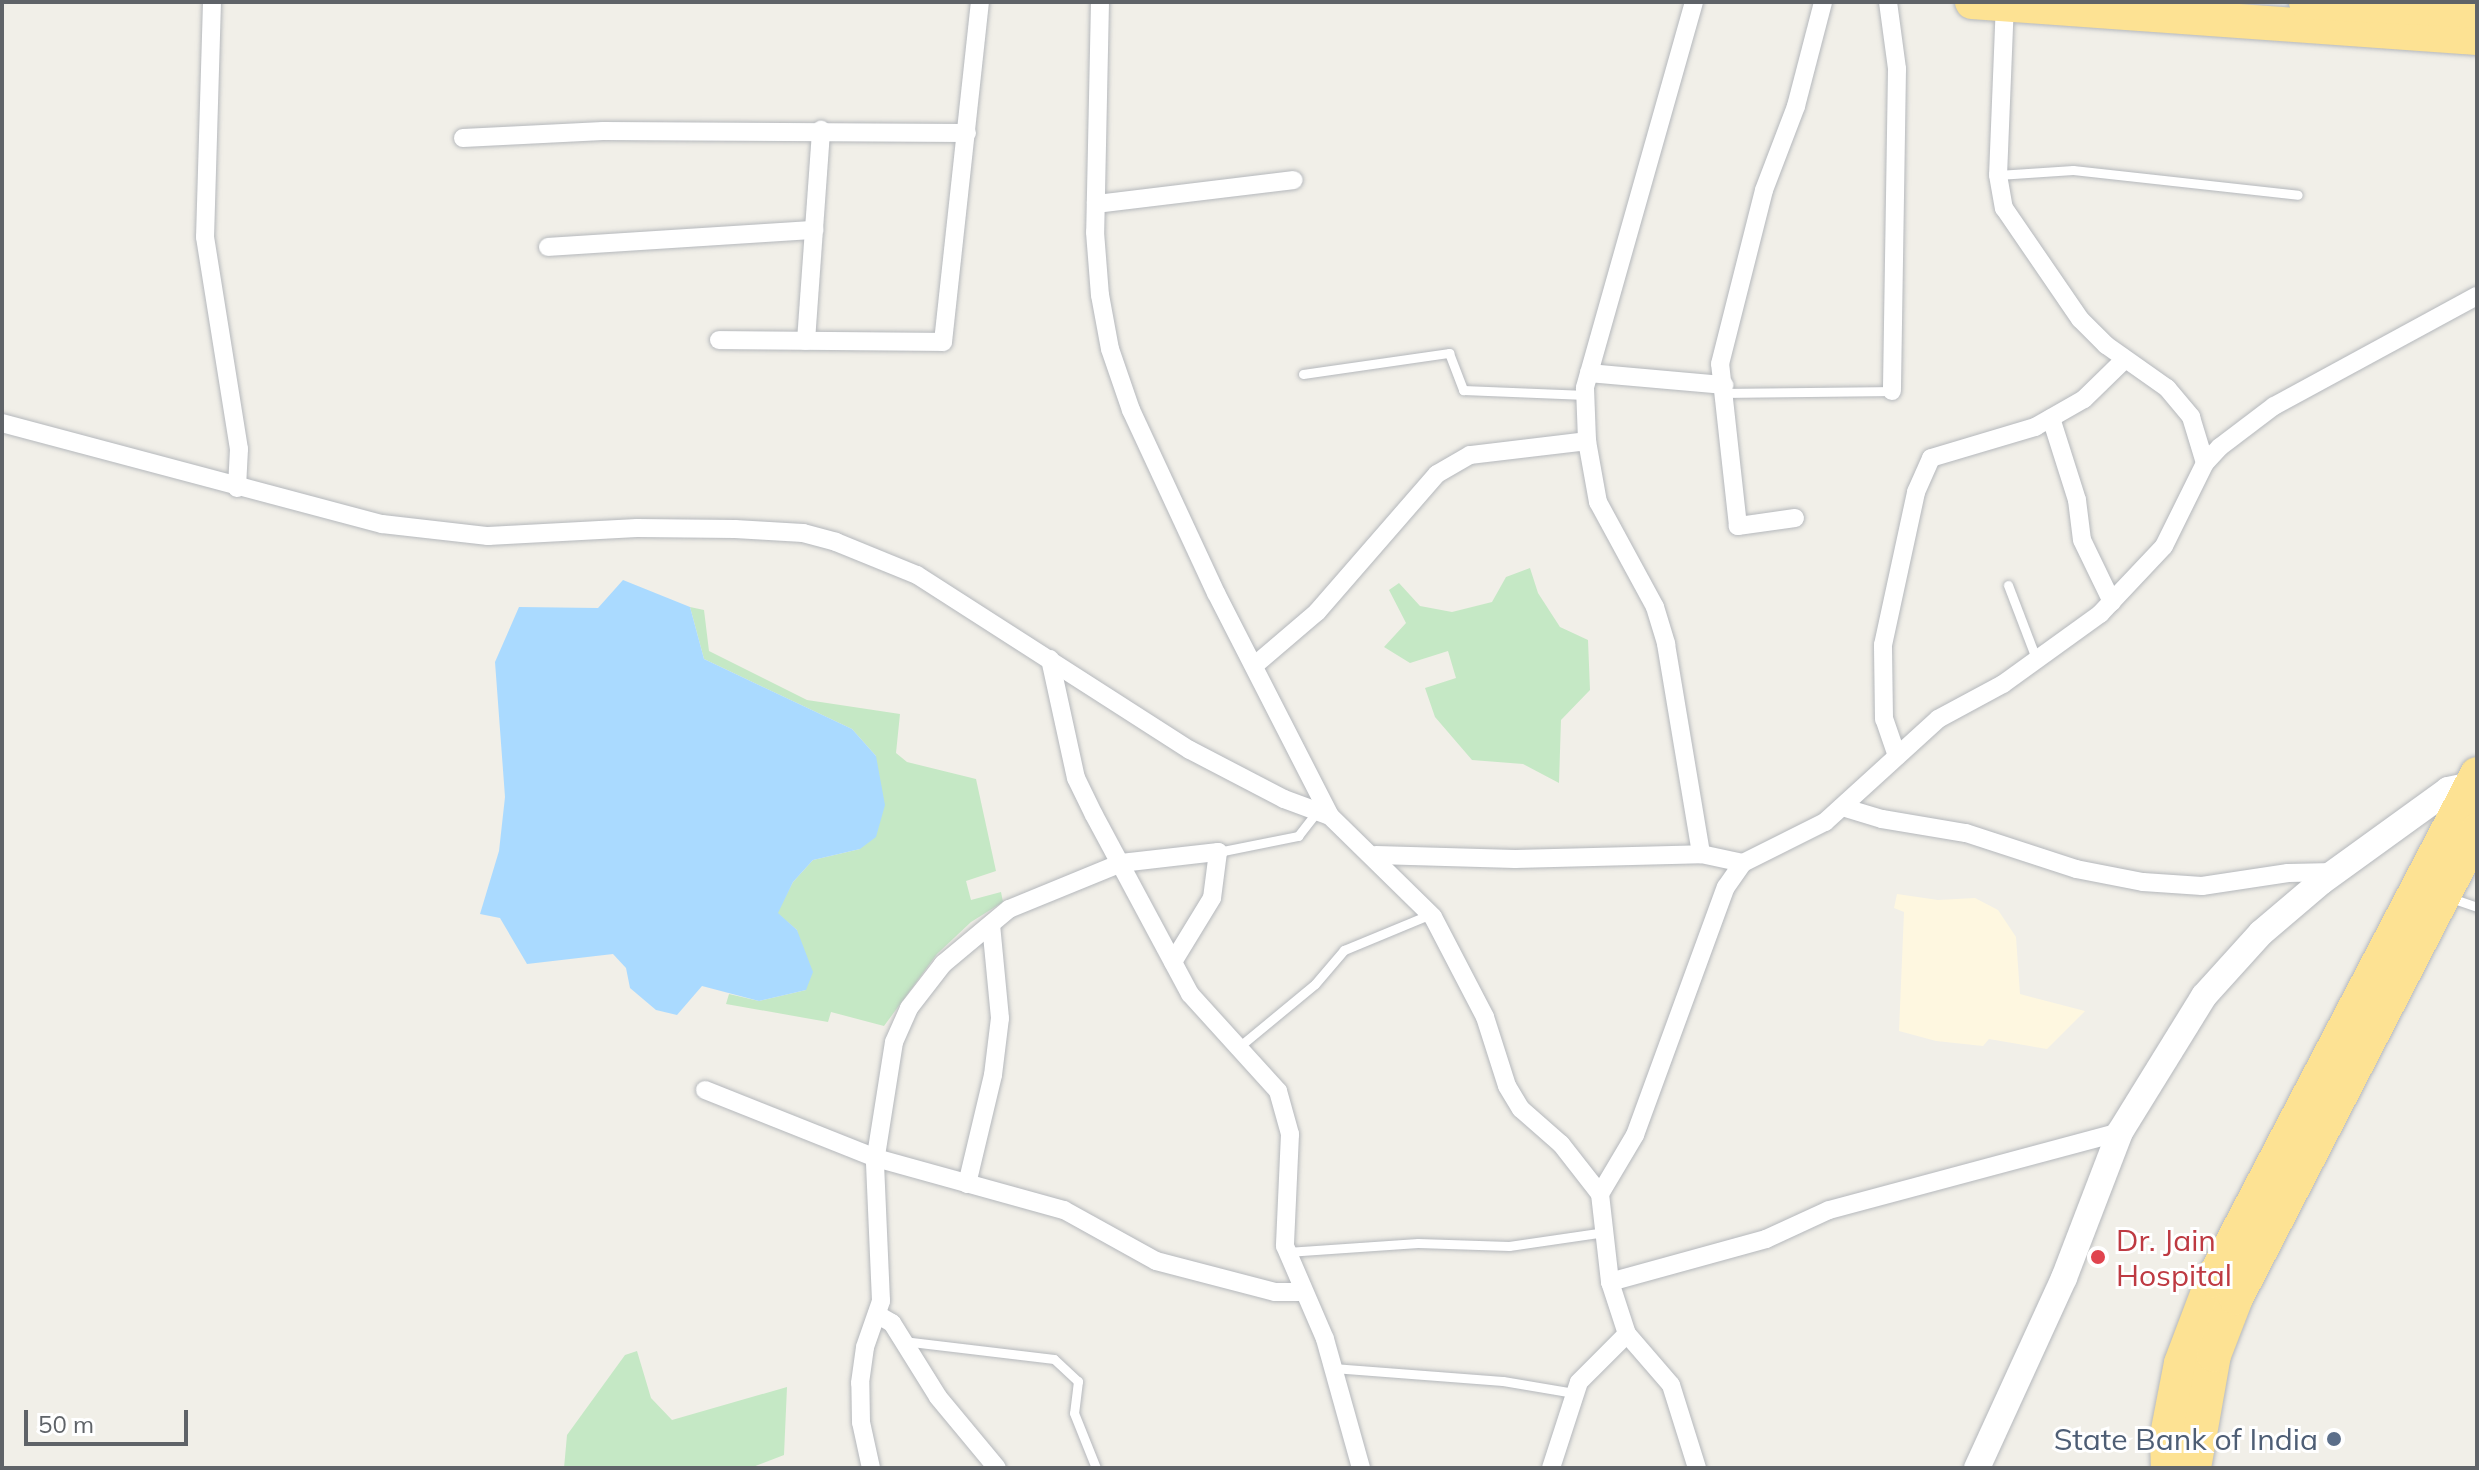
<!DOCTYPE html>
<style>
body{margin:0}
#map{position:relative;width:2479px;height:1470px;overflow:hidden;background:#f1efe8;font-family:Mulish,sans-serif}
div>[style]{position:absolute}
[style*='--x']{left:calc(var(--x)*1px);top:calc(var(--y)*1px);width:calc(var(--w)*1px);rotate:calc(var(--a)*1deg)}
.commercial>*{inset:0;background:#fef7e0}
.green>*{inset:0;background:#c5e8c5}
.water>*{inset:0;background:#aadaff}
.roads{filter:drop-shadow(0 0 2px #b5b8bc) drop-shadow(0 0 2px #b5b8bc)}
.lane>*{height:9px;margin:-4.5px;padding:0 4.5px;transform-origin:4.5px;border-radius:4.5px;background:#fff}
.street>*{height:18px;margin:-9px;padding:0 9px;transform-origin:9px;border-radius:9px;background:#fff}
.secondary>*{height:26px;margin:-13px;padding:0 13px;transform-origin:13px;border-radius:13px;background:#fff}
.highway>*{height:34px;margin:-17px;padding:0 17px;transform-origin:17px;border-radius:17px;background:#fde293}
.dots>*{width:22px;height:22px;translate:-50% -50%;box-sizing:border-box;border:4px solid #fff;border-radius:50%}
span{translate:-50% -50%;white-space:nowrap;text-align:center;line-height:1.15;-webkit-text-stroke:6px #fff;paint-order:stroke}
.health-label{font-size:30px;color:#be3a42}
.left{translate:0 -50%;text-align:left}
.service-label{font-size:30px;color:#4e5e75}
.right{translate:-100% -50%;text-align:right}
.frame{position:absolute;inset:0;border:4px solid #5f6368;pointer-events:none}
.scale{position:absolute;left:24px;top:1410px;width:164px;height:36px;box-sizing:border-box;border:4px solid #5f6368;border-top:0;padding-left:10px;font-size:24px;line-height:28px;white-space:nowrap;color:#5f6368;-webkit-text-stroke:6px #fff;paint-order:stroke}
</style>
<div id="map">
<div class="commercial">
<div style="clip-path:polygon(1897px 894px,1938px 900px,1975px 898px,1998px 910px,2016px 937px,2020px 994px,2085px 1011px,2047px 1049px,1989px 1039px,1983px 1046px,1936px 1041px,1899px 1031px,1904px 912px,1894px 908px)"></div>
</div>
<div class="green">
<div style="clip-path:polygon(1530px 568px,1538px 593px,1560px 627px,1588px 640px,1590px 690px,1561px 720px,1559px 783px,1523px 764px,1472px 760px,1435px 717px,1425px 688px,1456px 678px,1448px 651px,1410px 663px,1384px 647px,1406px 623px,1389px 590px,1399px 583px,1420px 606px,1452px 612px,1492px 602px,1506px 577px)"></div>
<div style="clip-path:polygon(690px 607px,704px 610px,709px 651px,807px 700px,900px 714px,896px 753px,907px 762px,976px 779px,996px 871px,966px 881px,971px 900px,1001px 892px,1003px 902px,971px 922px,937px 954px,884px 1026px,831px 1012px,828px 1022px,726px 1004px,729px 994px,759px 1001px,806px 990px,797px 930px,777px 913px,793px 882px,813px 860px,860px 849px,876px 756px,852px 729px,704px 659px)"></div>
<div style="clip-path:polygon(637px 1351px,651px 1398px,672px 1420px,787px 1387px,784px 1455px,750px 1468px,564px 1468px,567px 1435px,625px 1355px)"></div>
</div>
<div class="water">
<div style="clip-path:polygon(623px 580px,690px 607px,704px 659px,852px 729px,876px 756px,885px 805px,876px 837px,860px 849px,813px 860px,793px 882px,778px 913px,797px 930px,813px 972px,806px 990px,759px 1001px,702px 986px,677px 1015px,656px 1010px,630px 988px,626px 968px,613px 954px,527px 964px,500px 918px,480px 914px,499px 851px,505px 797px,495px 662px,519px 607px,598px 608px)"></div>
</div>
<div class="roads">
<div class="lane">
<div style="--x:1998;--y:175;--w:75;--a:-3.8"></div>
<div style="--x:2073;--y:170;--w:226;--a:6.3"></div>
<div style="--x:1303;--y:374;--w:148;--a:-8.2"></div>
<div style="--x:1449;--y:353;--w:40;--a:69"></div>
<div style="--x:1463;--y:390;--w:123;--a:2.3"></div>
<div style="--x:1725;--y:393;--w:167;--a:-0.7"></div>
<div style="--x:2008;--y:585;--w:81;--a:69.1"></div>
<div style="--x:1218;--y:852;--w:82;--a:-11.3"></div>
<div style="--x:1298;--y:836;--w:31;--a:-52"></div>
<div style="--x:2448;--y:897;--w:31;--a:19"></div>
<div style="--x:1240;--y:1046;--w:97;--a:-39.6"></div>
<div style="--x:1315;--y:984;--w:45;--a:-49.5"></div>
<div style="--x:1344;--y:950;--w:94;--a:-22.5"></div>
<div style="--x:1287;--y:1252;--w:131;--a:-3.9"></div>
<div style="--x:1418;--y:1243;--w:91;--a:1.9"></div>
<div style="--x:1509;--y:1246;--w:97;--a:-8.3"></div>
<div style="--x:903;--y:1341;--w:152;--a:6.8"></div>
<div style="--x:1054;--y:1359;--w:33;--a:43"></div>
<div style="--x:1078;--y:1381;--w:32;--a:97"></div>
<div style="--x:1074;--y:1413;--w:59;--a:68.2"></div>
<div style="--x:1333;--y:1368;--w:170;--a:4.4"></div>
<div style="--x:1503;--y:1381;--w:72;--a:9.6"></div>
</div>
<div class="street">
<div style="--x:212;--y:2;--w:235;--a:91.7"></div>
<div style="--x:205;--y:237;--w:215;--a:80.9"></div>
<div style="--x:239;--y:449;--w:39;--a:93"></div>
<div style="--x:1100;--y:2;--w:230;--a:91.2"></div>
<div style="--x:1095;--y:232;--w:63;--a:85.5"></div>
<div style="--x:1100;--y:295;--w:55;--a:79.5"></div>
<div style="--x:1110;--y:349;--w:65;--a:71"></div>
<div style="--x:1131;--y:410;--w:202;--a:65.1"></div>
<div style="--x:1216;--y:593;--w:250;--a:62.9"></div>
<div style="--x:1330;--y:816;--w:144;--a:44.4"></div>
<div style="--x:1433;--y:917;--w:113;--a:62.5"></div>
<div style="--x:1485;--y:1017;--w:72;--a:72.3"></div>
<div style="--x:1507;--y:1086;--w:27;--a:59"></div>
<div style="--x:1521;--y:1109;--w:53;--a:41.2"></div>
<div style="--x:1561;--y:1144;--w:63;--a:52"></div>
<div style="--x:1600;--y:1194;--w:89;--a:83.5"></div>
<div style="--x:1610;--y:1282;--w:55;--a:71.9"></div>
<div style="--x:1627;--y:1334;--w:67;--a:49.2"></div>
<div style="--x:1671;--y:1385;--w:87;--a:72.6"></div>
<div style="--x:1694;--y:2;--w:401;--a:105.8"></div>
<div style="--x:1585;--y:388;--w:53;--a:87.8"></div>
<div style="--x:1587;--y:441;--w:62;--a:79.8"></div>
<div style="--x:1598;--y:502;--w:119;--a:61.5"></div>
<div style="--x:1655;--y:607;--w:39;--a:73"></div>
<div style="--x:1666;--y:644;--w:213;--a:80.5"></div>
<div style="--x:1888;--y:2;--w:68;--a:82.3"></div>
<div style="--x:1897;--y:69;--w:322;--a:90.9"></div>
<div style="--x:2005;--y:2;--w:173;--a:92.3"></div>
<div style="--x:1998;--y:175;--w:34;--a:80"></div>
<div style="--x:2004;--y:208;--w:135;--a:55.6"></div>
<div style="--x:2080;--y:319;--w:37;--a:45"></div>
<div style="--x:2106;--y:345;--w:75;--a:35.2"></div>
<div style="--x:2167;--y:388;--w:38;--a:50"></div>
<div style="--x:2191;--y:417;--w:48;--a:73.1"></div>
<div style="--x:463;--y:138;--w:140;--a:-2.9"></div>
<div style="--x:603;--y:131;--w:364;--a:0.3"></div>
<div style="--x:1096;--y:204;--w:199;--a:-6.9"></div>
<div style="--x:548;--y:247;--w:267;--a:-3.7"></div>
<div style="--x:719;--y:340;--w:224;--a:0.5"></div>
<div style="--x:943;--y:342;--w:342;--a:-83.8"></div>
<div style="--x:806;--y:341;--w:212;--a:-85.9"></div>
<div style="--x:1589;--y:373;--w:136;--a:5.1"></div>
<div style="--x:2051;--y:418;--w:86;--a:72.4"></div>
<div style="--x:2077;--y:500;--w:40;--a:82.9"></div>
<div style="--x:2082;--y:540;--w:69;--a:64.2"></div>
<div style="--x:2;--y:423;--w:393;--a:14.9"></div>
<div style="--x:382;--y:524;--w:107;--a:6.5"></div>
<div style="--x:488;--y:536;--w:149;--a:-3.1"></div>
<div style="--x:637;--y:528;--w:98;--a:0.6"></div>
<div style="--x:735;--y:529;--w:68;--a:3.4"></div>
<div style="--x:803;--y:533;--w:34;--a:15"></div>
<div style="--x:836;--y:542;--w:87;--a:22.2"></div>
<div style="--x:917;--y:575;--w:324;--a:32.7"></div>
<div style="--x:1190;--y:750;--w:106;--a:27.5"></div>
<div style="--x:1284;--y:799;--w:49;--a:20.3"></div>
<div style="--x:1795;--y:518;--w:58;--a:172"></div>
<div style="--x:1738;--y:526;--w:163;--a:-96.3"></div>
<div style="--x:1720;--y:364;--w:179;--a:-75.8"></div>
<div style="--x:1764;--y:190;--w:90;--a:-69.1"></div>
<div style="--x:1796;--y:106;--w:107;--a:-75.4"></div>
<div style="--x:1050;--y:659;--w:122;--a:77.7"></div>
<div style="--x:1076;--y:778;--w:41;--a:64.1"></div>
<div style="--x:1094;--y:815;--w:203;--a:61.8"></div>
<div style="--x:1190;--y:994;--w:131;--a:47.8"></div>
<div style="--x:1278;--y:1091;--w:45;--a:74.4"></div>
<div style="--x:1290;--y:1134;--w:112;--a:92.6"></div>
<div style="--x:1285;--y:1246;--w:101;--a:66.7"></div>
<div style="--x:1325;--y:1339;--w:134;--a:74.4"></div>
<div style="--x:1255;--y:665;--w:82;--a:-40.5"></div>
<div style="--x:1317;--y:612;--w:183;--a:-49"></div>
<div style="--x:1437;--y:474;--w:38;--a:-30"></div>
<div style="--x:1470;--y:455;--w:118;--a:-6.8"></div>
<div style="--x:1897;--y:756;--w:39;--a:-109"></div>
<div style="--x:1884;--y:719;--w:74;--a:-90.8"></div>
<div style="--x:1883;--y:645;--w:157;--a:-77.8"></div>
<div style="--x:1916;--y:492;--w:37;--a:-66"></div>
<div style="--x:1931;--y:458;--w:109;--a:-16.6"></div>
<div style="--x:2035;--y:427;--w:56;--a:-29.7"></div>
<div style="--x:2084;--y:399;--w:57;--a:-44.3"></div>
<div style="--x:1842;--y:807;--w:42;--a:16.7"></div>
<div style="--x:1882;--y:819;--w:85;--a:9.5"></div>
<div style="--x:1966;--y:833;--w:116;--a:18.1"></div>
<div style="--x:2076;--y:869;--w:68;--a:11"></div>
<div style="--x:2143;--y:882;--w:59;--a:3.9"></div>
<div style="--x:2202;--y:886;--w:87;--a:-8.6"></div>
<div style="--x:2288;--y:873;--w:46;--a:-1.2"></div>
<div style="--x:1376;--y:855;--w:139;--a:1.6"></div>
<div style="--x:1515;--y:859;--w:186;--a:-1.5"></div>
<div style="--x:1701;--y:854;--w:43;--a:12.1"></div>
<div style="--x:705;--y:1090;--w:184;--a:21.7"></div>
<div style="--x:876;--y:1158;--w:195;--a:15.5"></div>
<div style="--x:1064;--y:1210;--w:105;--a:29"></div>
<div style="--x:1156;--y:1261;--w:123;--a:14.6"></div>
<div style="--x:1275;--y:1292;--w:28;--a:0"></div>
<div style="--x:967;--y:1184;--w:112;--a:-76.6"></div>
<div style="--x:993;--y:1075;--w:57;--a:-83"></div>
<div style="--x:1000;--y:1018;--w:94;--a:-95.5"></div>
<div style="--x:1600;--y:1194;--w:69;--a:-59.3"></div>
<div style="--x:1635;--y:1135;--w:264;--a:-69.9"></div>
<div style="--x:1726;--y:887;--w:29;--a:-55"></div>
<div style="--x:1743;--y:863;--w:92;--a:-26.6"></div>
<div style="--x:1825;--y:822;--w:153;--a:-42.3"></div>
<div style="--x:1938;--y:719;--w:74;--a:-28.3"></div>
<div style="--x:2003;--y:684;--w:120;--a:-35.8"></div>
<div style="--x:2100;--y:614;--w:93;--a:-46.7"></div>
<div style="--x:2164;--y:546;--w:93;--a:-63.7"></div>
<div style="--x:2205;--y:463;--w:22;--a:-47"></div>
<div style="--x:2220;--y:447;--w:68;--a:-37.2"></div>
<div style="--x:2274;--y:406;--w:231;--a:-28.5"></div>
<div style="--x:1610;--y:1282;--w:162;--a:-15.4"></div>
<div style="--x:1766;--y:1239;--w:69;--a:-24.7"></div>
<div style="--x:1829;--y:1210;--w:301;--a:-15"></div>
<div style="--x:878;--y:1315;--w:16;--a:30"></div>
<div style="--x:892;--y:1323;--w:87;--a:58.1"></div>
<div style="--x:938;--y:1397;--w:92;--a:50.3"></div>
<div style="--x:871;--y:1468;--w:47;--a:-102.3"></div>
<div style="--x:861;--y:1422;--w:39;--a:-91"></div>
<div style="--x:860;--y:1383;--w:36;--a:-82"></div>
<div style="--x:865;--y:1347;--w:49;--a:-70.8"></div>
<div style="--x:881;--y:1301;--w:139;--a:-92.5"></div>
<div style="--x:875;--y:1162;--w:121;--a:-81"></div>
<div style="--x:894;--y:1042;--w:37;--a:-66"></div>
<div style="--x:909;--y:1008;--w:56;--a:-52.3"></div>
<div style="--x:943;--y:964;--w:86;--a:-39.8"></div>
<div style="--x:1009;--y:909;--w:121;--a:-22.3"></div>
<div style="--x:1121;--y:863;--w:98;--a:-6.5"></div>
<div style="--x:1218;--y:852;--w:46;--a:97.4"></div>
<div style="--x:1212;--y:898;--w:75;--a:121.4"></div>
<div style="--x:1551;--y:1468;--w:90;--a:-72"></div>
<div style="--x:1579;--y:1382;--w:68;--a:-45"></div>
</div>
<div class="secondary">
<div style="--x:1977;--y:1468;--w:209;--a:-65.4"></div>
<div style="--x:2064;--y:1278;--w:156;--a:-69"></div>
<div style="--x:2120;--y:1132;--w:160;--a:-58.3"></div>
<div style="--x:2204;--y:996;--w:85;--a:-47.9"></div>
<div style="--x:2261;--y:933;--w:79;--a:-40.4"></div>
<div style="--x:2321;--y:882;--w:157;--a:-35.9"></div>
<div style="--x:2448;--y:790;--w:30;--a:-12"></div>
</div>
<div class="highway">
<div style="--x:1972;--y:2;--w:506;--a:4.08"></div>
<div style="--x:2306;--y:2;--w:171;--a:3"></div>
<div style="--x:2168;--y:1468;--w:33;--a:-92"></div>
<div style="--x:2167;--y:1435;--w:73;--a:-79"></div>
<div style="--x:2181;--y:1363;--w:88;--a:-69.3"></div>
<div style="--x:2212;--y:1281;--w:572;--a:-62.4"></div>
<div style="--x:2194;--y:1468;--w:115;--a:-80"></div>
<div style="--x:2214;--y:1355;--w:61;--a:-68.9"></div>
<div style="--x:2236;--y:1298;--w:526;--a:-62.7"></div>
</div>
</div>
<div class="dots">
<div style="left:2098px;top:1257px;background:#e0444e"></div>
<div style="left:2334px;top:1439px;background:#5c6f8a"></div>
</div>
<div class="health-label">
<span class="left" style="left:2116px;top:1257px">Dr. Jain<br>Hospital</span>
</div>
<div class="service-label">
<span class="right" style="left:2318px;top:1439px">State Bank of India</span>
</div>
<div class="frame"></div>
<div class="scale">50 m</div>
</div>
